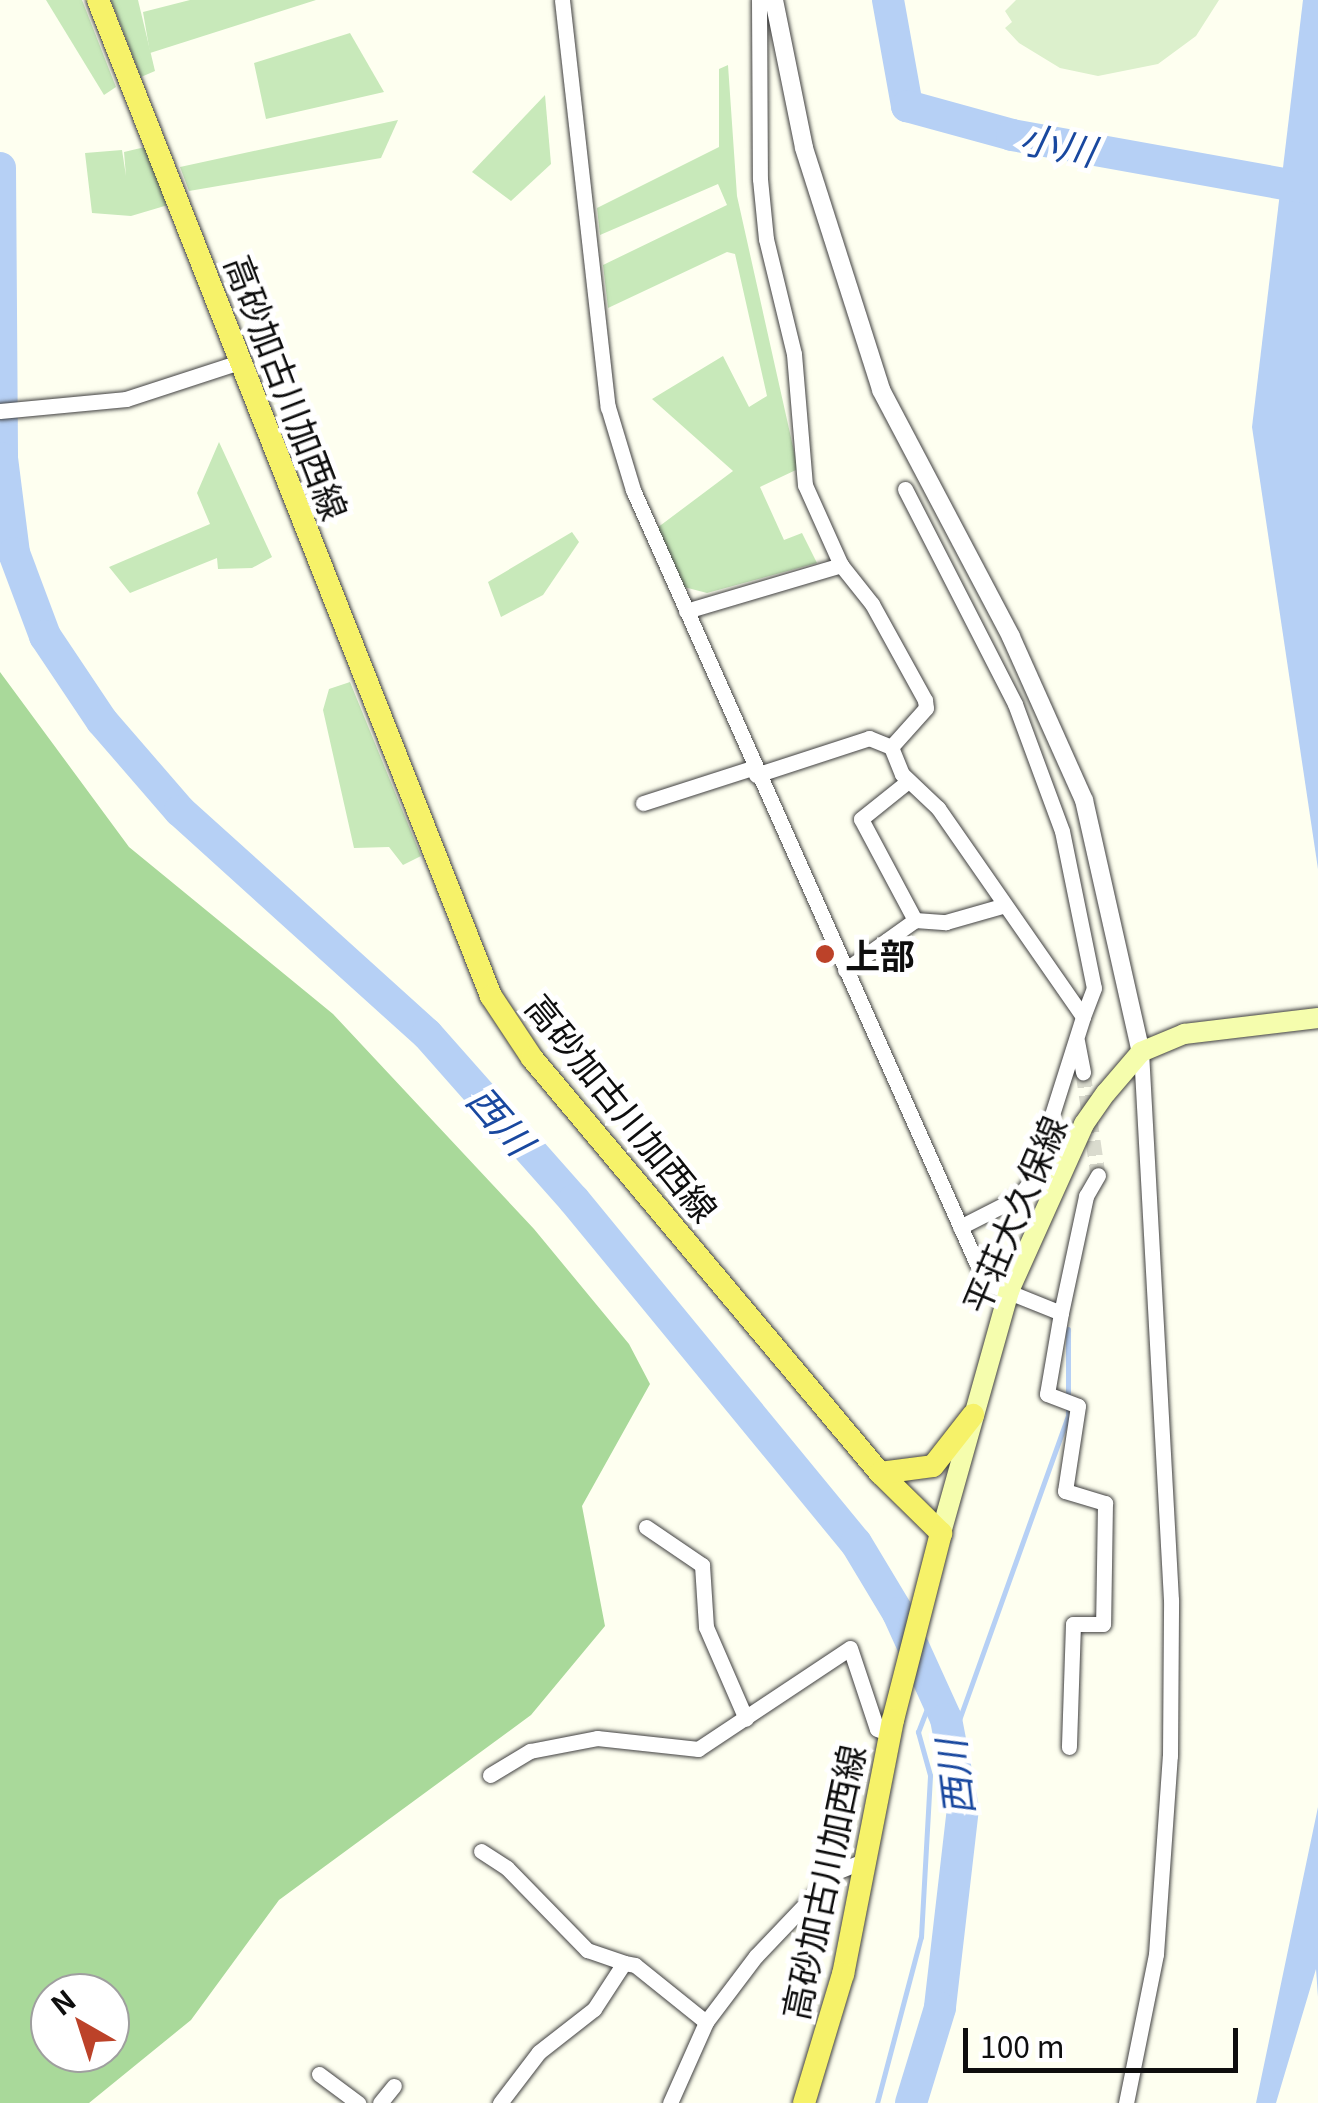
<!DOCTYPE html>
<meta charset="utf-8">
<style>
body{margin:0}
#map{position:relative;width:1318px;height:2103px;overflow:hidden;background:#fefff0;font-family:Georgia,"Noto Sans JP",serif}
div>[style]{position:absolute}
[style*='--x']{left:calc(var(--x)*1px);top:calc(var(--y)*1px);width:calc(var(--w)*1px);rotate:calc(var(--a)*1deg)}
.green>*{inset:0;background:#c8e9ba}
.forest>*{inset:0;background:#a9d99a}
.pitch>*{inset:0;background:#dcf0cc}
.water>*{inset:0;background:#b6d0f5}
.stream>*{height:5px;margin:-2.5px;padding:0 2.5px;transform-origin:2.5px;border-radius:2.5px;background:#b6d0f5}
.river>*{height:32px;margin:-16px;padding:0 16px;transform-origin:16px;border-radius:16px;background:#b6d0f5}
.minor-tunnel>*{height:15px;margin-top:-7.5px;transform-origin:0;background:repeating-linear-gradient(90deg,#dadbce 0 15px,transparent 0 23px)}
.roads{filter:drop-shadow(0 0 2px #414141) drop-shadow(0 0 2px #414141)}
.minor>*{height:15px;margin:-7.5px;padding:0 7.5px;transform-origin:7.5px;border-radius:7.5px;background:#fff}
.tertiary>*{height:18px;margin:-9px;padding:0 9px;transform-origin:9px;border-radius:9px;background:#fff}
.secondary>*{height:20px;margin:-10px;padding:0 10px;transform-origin:10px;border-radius:10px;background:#f5fdad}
.primary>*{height:22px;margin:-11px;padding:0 11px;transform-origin:11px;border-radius:11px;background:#f6f269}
.dots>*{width:28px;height:28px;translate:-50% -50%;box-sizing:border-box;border:5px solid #fff;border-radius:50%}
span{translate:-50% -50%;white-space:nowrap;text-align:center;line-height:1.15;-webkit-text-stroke:10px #fff;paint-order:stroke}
.street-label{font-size:35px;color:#0e0e0e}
.poi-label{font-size:35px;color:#0e0e0e;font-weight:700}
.left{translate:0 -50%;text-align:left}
.water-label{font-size:38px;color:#19489f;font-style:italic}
.north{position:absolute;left:30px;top:1973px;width:100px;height:100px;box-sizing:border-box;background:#fff;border:2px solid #9f9f9f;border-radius:50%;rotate:321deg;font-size:28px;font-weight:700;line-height:40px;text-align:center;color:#0e0e0e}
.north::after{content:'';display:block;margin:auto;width:35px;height:45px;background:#bc4229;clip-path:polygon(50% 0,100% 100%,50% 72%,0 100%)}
.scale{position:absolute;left:963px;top:2028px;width:275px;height:45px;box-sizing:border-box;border:5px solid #0e0e0e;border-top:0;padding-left:12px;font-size:30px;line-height:35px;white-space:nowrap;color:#0e0e0e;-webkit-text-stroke:8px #fff;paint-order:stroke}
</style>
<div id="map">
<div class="green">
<div style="clip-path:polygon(46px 0,82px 0,116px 87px,104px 95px)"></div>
<div style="clip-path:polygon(111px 0,138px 0,155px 71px,141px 77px)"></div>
<div style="clip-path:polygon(190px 0,316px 0,150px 53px,143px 12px)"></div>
<div style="clip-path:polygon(350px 33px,384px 92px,266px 119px,254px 63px)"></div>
<div style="clip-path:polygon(728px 65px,737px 196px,798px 469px,760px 487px,784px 540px,802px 533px,817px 563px,707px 593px,684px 587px,657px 528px,733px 471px,652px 399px,723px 356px,749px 407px,767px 396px,735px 254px,727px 252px,608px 308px,603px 265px,727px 205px,718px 184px,600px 235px,597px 208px,719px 147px,719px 69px)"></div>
<div style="clip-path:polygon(545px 95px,551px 164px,511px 201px,472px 172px)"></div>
<div style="clip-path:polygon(398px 120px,381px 158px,189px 191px,180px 167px)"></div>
<div style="clip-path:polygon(145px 147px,168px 205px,131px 216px,92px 213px,85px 153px,122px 150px,126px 176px,124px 152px)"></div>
<div style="clip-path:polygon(219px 442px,272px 557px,252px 568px,218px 569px,217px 558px,130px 593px,109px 567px,210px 524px,197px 493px)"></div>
<div style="clip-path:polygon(572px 532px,579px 542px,543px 595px,501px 617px,488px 582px)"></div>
<div style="clip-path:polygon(350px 682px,421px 856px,403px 865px,389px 847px,354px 848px,323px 710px,329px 689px)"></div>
</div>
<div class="forest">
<div style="clip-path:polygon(evenodd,0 672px,129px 847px,333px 1014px,534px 1229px,629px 1344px,650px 1384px,582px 1506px,605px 1626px,531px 1715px,279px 1900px,191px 2020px,89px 2103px,0 2103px,0 672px,50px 1993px,110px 1993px,110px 2053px,50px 2053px,50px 1993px)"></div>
</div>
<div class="pitch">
<div style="clip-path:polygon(1016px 0,1219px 0,1196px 36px,1158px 64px,1098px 76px,1060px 68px,1019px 43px,1005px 28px,1012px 22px,1005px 11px)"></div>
</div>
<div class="water">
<div style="clip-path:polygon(1303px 0,1318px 0,1318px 869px,1252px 427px)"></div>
<div style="clip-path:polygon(1318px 1807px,1318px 1997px,1316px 1969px,1276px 2103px,1256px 2103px)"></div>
</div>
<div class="stream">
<div style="--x:0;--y:222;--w:4;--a:14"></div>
<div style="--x:949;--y:1748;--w:353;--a:-70.3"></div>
<div style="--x:1068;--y:1416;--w:87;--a:-90"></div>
<div style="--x:877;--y:2103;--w:172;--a:-75.2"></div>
<div style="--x:921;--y:1937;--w:162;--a:-86.8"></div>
<div style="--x:930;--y:1775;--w:45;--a:-105.6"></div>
<div style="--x:918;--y:1732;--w:42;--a:-69"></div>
</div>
<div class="river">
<div style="--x:888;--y:0;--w:108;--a:79.8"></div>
<div style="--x:907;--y:106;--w:109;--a:15.4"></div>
<div style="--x:1012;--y:135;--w:311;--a:10.2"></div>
<div style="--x:0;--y:168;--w:290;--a:89.6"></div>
<div style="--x:2;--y:458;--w:96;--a:82.8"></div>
<div style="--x:14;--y:553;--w:89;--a:69.5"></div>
<div style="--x:45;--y:636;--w:102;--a:56.2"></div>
<div style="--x:102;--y:721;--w:119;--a:49.1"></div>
<div style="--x:180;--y:811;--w:333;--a:42.1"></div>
<div style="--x:427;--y:1034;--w:222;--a:48.5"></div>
<div style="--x:574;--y:1200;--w:444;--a:50.6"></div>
<div style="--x:856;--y:1543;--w:82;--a:59"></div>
<div style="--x:898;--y:1613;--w:116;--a:65.6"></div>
<div style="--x:946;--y:1719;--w:91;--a:79.2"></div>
<div style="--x:963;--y:1808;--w:201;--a:96.6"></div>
<div style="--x:940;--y:2008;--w:99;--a:107"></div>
</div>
<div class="minor-tunnel">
<div style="--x:1083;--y:1072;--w:104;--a:81.7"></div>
</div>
<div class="roads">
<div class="minor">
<div style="--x:562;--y:0;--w:410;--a:83.6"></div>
<div style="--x:608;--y:407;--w:87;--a:73.2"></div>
<div style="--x:633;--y:490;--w:847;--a:66.04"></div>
<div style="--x:977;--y:1264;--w:28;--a:52"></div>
<div style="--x:994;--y:1286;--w:72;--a:21.9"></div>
<div style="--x:1061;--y:1313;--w:82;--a:99.8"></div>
<div style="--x:1047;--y:1394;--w:33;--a:21"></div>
<div style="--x:1078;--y:1406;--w:86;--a:98.7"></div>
<div style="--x:1065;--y:1491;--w:42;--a:16.7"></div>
<div style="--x:1105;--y:1503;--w:121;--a:90.9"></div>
<div style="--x:1103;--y:1624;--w:30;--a:180"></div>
<div style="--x:1073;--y:1624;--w:123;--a:91.9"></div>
<div style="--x:759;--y:0;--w:179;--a:89.7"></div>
<div style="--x:760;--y:179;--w:60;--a:84.3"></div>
<div style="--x:766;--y:239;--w:118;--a:76.3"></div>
<div style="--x:794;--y:354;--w:131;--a:85.2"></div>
<div style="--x:805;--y:485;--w:88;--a:65.8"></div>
<div style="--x:841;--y:565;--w:50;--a:51.5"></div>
<div style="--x:872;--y:604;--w:110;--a:61.1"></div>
<div style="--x:925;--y:700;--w:8;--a:83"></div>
<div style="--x:926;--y:708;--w:52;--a:131.9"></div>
<div style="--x:891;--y:747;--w:29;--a:68"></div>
<div style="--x:902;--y:774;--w:50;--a:43.4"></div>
<div style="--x:938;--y:808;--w:254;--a:55.2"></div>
<div style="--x:1083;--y:1017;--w:172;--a:107.6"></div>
<div style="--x:1031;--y:1181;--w:22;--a:129"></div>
<div style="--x:1017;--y:1198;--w:64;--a:153"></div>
<div style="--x:0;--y:411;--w:127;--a:-5.4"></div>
<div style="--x:126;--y:399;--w:119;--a:-18.1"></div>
<div style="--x:905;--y:489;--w:242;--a:62.9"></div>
<div style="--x:1015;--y:704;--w:135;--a:69.7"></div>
<div style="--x:1062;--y:831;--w:160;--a:78.5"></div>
<div style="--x:1094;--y:988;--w:31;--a:111"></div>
<div style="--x:686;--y:611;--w:162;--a:-16.5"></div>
<div style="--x:756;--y:775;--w:119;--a:-18.1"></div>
<div style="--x:869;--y:738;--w:24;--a:22"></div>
<div style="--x:907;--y:782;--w:59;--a:141.2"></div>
<div style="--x:861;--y:819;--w:115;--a:61.9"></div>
<div style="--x:643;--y:803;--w:114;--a:-17.8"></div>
<div style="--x:845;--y:970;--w:86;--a:-35.5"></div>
<div style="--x:915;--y:920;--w:31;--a:4"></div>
<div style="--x:946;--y:922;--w:58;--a:-15.9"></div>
<div style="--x:1077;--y:1041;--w:32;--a:79"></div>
<div style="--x:1061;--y:1313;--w:120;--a:-77.9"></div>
<div style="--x:1086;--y:1196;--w:24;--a:-60"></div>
<div style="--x:646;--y:1527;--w:68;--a:34.2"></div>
<div style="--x:702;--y:1565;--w:62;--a:86.3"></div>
<div style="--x:706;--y:1627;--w:100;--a:66.5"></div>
<div style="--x:490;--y:1775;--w:47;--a:-31"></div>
<div style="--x:530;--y:1751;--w:68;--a:-11"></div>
<div style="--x:597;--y:1738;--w:102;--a:6.2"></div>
<div style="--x:698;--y:1749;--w:182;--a:-33.6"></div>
<div style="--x:850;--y:1648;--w:85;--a:71.6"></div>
<div style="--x:877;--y:1729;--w:14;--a:21"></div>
<div style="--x:481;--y:1851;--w:31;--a:33"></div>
<div style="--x:507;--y:1868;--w:115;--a:45.7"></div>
<div style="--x:587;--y:1950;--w:39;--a:19"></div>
<div style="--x:319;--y:2074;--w:49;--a:36.6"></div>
<div style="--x:380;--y:2103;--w:22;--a:-51"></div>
<div style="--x:500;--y:2103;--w:64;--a:-52.6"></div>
<div style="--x:539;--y:2052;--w:70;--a:-38"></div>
<div style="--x:594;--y:2009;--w:55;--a:-56.9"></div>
<div style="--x:624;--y:1963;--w:11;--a:10"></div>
<div style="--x:635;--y:1965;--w:91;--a:38.8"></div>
<div style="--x:670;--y:2103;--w:89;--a:-66"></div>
<div style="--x:706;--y:2022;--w:83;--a:-52.9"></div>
<div style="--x:756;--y:1956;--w:116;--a:-46.4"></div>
<div style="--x:836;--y:1872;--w:29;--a:-22"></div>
<div style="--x:1126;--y:2103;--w:152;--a:-78.6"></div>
<div style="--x:1156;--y:1954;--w:198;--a:-86"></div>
<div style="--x:1170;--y:1756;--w:156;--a:-89.6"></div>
<div style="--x:1171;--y:1600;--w:549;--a:-93.13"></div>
</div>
<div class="tertiary">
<div style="--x:774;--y:0;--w:151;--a:78.5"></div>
<div style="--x:804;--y:148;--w:254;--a:72.3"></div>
<div style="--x:881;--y:390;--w:279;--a:62.2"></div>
<div style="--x:1011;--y:637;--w:179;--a:65.9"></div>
<div style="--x:1084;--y:800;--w:258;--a:77.3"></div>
</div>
<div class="secondary">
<div style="--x:941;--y:1533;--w:251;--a:-74.3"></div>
<div style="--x:1009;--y:1291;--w:183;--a:-65.8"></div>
<div style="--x:1084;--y:1124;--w:38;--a:-55"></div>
<div style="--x:1106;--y:1093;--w:54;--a:-49.5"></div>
<div style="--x:1141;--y:1052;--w:47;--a:-22.7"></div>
<div style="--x:1184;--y:1034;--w:135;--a:-6.8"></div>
</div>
<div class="primary">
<div style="--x:98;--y:0;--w:1071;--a:68.47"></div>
<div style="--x:491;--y:996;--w:74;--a:56.5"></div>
<div style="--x:532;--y:1058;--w:542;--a:50.02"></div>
<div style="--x:880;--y:1473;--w:86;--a:44.5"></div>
<div style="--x:941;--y:1533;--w:193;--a:104.4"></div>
<div style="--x:893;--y:1720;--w:259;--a:101.1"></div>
<div style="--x:843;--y:1974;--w:135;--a:106.8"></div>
<div style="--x:880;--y:1473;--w:53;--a:-7.5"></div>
<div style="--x:933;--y:1466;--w:65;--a:-51.9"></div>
</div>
</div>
<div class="dots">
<div style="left:825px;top:954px;background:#bc4229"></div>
</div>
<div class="street-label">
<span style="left:288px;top:387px;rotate:69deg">高砂加古川加西線</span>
<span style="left:623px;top:1107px;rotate:51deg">高砂加古川加西線</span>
<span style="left:1013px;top:1214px;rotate:-67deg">平荘大久保線</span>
<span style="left:822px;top:1882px;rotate:-78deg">高砂加古川加西線</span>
</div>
<div class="poi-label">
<span class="left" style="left:845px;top:954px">上部</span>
</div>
<div class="water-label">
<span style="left:1058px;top:143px;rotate:11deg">小川</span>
<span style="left:502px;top:1119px;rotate:49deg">西川</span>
<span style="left:953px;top:1778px;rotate:-97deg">西川</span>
</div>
<div class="north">N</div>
<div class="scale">100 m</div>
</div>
